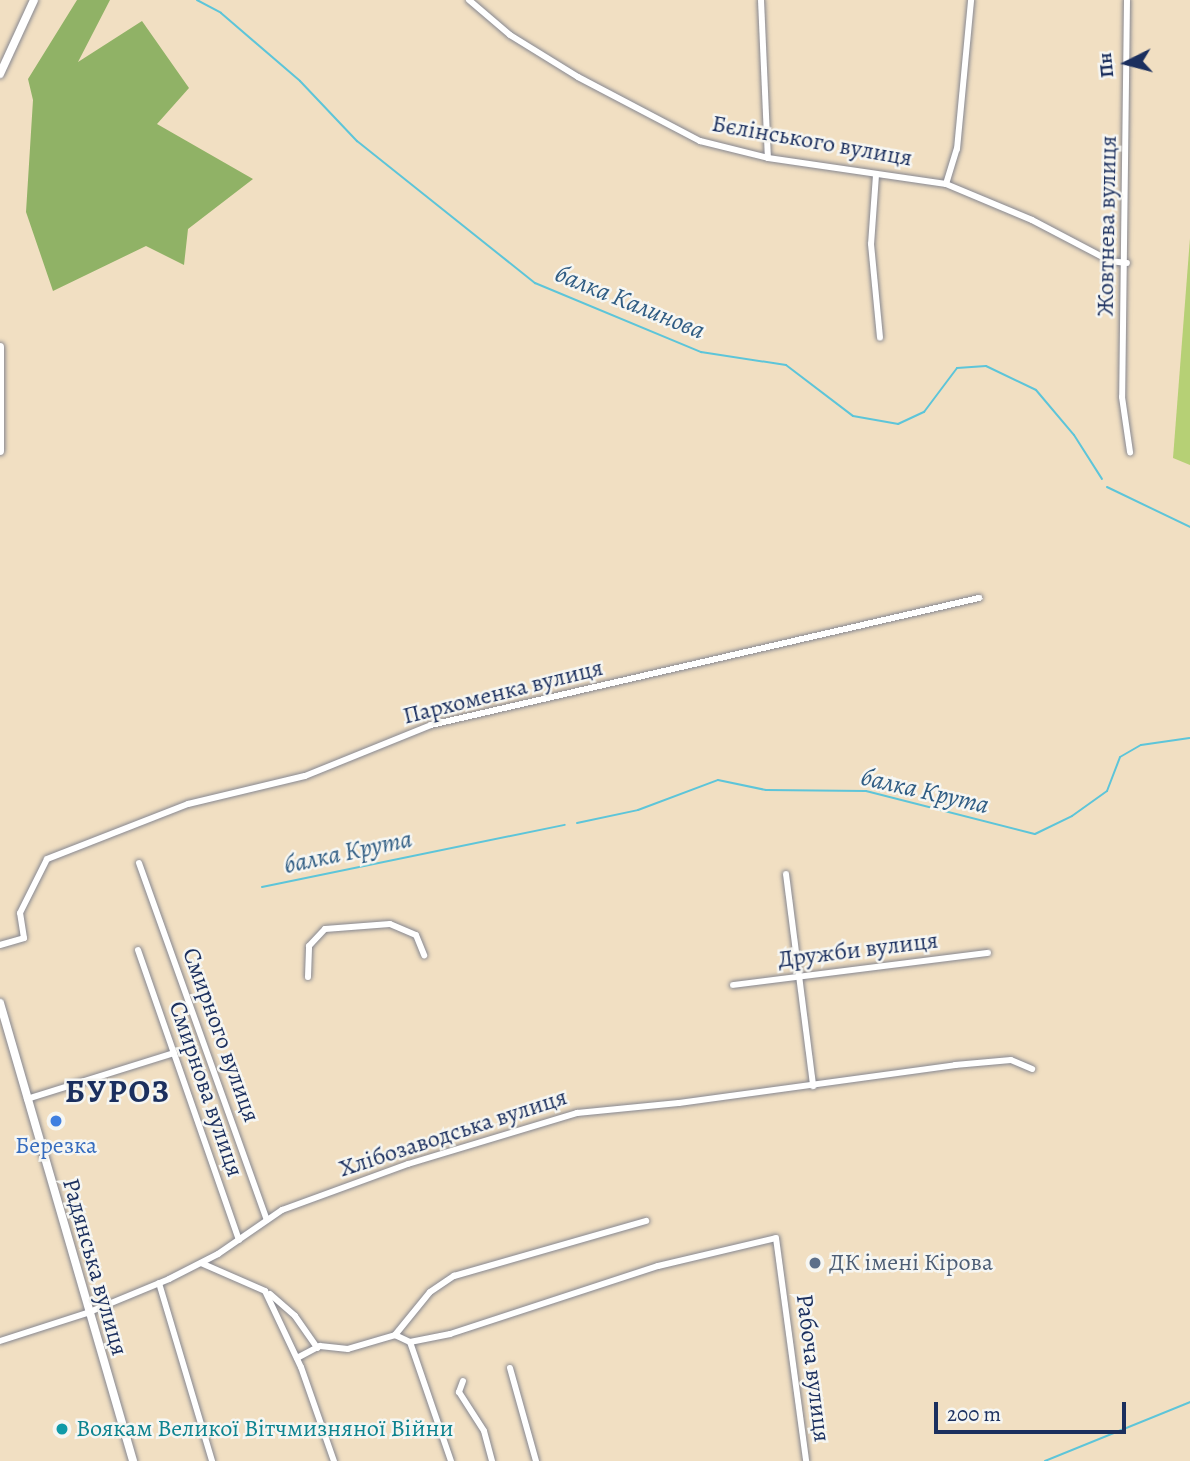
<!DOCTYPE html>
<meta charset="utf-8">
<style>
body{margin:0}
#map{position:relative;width:1190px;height:1461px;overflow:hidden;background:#f1dfc2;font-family:Alegreya,serif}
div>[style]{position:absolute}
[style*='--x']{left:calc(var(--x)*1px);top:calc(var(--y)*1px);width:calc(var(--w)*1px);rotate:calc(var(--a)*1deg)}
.green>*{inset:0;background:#b6d075}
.forest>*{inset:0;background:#90b266}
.stream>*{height:2px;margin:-1px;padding:0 1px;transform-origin:1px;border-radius:1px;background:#5dc5d9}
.roads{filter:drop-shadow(0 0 2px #868790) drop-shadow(0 0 2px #868790)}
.minor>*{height:6px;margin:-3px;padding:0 3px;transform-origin:3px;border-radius:3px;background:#fff}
.tertiary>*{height:8px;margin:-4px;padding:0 4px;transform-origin:4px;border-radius:4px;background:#fff}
.dots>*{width:19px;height:19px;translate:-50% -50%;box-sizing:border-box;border:4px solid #f6f6f2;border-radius:50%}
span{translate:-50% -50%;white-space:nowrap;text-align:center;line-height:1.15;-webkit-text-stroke:5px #f6f6f2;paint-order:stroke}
.street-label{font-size:24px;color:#1b2f5e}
.shop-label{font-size:24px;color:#366cbe}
.service-label{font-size:24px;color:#4e5e75}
.left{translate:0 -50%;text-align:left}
.culture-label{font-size:24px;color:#0d838f}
.water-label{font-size:26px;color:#2f5c83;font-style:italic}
.district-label{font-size:32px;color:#1b2f5e;font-weight:700;letter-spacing:2px}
.north{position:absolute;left:1092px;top:28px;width:70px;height:70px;-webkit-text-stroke:5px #f6f6f2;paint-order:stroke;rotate:264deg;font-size:19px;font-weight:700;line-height:28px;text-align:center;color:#1b2f5e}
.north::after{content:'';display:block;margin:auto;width:24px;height:32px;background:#1b2f5e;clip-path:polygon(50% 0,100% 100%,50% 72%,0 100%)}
.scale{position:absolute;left:934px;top:1402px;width:192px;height:32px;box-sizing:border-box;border:4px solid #1b2f5e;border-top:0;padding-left:9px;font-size:21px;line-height:24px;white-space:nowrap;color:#1b2f5e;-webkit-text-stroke:5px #f6f6f2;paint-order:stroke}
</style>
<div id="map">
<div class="green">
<div style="clip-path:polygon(1190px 238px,1190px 465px,1173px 458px)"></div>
</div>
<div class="forest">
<div style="clip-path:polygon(77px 0,110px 0,78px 62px,142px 21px,189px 88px,157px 124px,253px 179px,188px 229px,184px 265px,146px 246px,53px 291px,26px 212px,33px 100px,28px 79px)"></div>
</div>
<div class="stream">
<div style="--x:197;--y:0;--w:27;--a:28"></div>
<div style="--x:221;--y:13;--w:104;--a:40.7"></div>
<div style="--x:300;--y:81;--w:83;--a:46.5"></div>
<div style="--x:357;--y:141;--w:228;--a:38.6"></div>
<div style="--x:535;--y:283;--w:180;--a:22.6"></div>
<div style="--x:701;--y:352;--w:86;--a:8.7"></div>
<div style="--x:786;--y:365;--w:84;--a:37.3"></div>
<div style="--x:853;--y:416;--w:46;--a:10.1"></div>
<div style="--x:898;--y:424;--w:29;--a:-25"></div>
<div style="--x:924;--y:412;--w:55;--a:-53.1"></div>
<div style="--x:957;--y:368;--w:29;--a:-4"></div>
<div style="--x:986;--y:366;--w:55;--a:25.6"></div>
<div style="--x:1036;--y:390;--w:59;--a:49.8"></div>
<div style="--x:1074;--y:435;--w:52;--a:57.5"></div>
<div style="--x:1107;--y:487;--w:92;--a:25.7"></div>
<div style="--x:577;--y:823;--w:62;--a:-12"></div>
<div style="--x:638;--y:810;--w:85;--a:-20.6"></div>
<div style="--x:718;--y:780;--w:49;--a:11.8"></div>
<div style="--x:766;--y:790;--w:100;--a:0.6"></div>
<div style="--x:866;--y:791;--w:174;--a:14.3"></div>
<div style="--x:1035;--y:834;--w:41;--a:-25.9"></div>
<div style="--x:1072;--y:816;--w:43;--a:-35.5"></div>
<div style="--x:1107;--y:791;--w:36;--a:-69"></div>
<div style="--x:1120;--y:757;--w:24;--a:-30"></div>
<div style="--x:1141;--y:745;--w:49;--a:-8.1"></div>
<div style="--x:262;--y:887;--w:309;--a:-11.6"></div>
<div style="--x:1045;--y:1461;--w:157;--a:-22.1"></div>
</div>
<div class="roads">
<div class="minor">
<div style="--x:469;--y:0;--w:54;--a:40.5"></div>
<div style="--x:510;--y:35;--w:80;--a:31.7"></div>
<div style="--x:578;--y:77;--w:138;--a:27.7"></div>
<div style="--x:700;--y:141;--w:70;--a:14"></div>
<div style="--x:768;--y:158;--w:180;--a:8.3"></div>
<div style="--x:946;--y:184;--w:93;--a:22.7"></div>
<div style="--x:1032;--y:220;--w:88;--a:27.7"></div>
<div style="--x:1110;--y:261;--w:17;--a:7"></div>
<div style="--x:761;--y:0;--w:158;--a:87.5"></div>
<div style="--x:1127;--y:0;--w:397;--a:90.7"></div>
<div style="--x:1122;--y:397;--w:56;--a:81.7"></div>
<div style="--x:876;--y:175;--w:69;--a:94.1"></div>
<div style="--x:871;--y:244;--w:94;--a:84.5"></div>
<div style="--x:946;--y:184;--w:37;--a:-73"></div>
<div style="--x:957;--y:149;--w:150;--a:-84.6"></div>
<div style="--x:139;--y:863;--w:379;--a:70.3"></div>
<div style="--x:786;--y:874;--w:214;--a:82.7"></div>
<div style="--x:0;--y:945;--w:25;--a:-16"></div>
<div style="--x:24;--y:938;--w:25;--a:-99"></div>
<div style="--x:20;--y:913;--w:60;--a:-63.4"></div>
<div style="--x:47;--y:859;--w:151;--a:-21.3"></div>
<div style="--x:188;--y:804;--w:120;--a:-13.5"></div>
<div style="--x:305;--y:776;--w:136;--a:-22"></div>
<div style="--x:431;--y:725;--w:563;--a:-13.05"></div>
<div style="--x:138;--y:950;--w:307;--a:70.8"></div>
<div style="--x:308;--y:977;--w:31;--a:-88"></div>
<div style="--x:309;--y:946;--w:23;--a:-47"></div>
<div style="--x:325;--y:929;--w:65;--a:-4.4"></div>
<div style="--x:390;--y:924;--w:28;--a:23"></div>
<div style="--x:416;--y:935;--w:22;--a:68"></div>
<div style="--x:733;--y:985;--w:257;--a:-7.2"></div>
<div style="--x:27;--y:1099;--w:154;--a:-17.4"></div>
<div style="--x:201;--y:1263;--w:70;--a:23.6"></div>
<div style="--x:265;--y:1291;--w:84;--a:64.7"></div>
<div style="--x:301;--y:1367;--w:100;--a:70.7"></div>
<div style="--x:159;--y:1283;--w:186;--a:73.4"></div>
<div style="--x:270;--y:1294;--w:33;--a:41"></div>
<div style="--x:295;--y:1316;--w:39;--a:55"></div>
<div style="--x:395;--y:1335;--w:55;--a:-50.9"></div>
<div style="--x:430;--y:1292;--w:29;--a:-34"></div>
<div style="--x:454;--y:1276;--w:200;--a:-16"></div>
<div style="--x:0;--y:1341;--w:91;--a:-17.8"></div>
<div style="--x:87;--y:1313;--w:89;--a:-22.5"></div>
<div style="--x:169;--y:1279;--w:55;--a:-27"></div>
<div style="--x:218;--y:1254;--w:78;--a:-34.5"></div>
<div style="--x:282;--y:1210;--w:134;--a:-20.1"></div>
<div style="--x:408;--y:1164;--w:177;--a:-16.8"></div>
<div style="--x:577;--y:1113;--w:102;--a:-5.6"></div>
<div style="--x:679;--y:1103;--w:279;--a:-7.8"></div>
<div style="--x:955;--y:1065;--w:56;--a:-5.1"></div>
<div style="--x:1011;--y:1060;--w:23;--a:23"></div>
<div style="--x:410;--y:1342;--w:126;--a:71"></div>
<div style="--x:297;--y:1358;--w:26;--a:-28"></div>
<div style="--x:320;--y:1346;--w:28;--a:6"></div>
<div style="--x:348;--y:1349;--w:49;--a:-16.6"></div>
<div style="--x:395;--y:1335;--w:17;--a:25"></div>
<div style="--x:410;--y:1342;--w:41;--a:-11.3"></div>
<div style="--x:450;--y:1334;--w:219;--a:-18.1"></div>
<div style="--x:658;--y:1266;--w:121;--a:-13.3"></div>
<div style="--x:776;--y:1238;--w:225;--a:82.3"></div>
<div style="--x:510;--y:1368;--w:97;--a:74.4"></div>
<div style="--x:463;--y:1381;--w:12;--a:110"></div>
<div style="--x:459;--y:1392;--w:46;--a:57.3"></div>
<div style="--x:484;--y:1431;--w:31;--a:75"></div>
</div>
<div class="tertiary">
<div style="--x:0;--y:74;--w:81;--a:-65.3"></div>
<div style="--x:0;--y:347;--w:104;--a:90"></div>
<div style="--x:0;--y:1003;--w:477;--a:73.8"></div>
</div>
</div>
<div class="dots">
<div style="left:56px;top:1121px;background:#3f7fe0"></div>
<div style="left:815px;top:1263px;background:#5c6f8a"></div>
<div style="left:62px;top:1429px;background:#0f9aa8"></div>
</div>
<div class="street-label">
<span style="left:812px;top:141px;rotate:10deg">Бєлінського вулиця</span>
<span style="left:1107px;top:226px;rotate:-89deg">Жовтнева вулиця</span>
<span style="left:503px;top:692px;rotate:-14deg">Пархоменка вулиця</span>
<span style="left:858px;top:950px;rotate:-7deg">Дружби вулиця</span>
<span style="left:221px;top:1035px;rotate:70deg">Смирного вулиця</span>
<span style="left:206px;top:1089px;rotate:71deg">Смирнова вулиця</span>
<span style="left:453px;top:1133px;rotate:-18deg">Хлібозаводська вулиця</span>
<span style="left:95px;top:1267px;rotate:74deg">Радянська вулиця</span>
<span style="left:813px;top:1368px;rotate:83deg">Рабоча вулиця</span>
</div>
<div class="shop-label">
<span style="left:56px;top:1146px">Березка</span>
</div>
<div class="service-label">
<span class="left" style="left:829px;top:1263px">ДК імені Кірова</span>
</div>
<div class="culture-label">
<span class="left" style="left:76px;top:1429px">Воякам Великої Вітчмизняної Війни</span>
</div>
<div class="water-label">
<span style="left:630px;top:302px;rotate:22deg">балка Калинова</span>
<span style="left:925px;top:791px;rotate:13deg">балка Крута</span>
<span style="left:348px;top:852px;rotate:-12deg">балка Крута</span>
</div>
<div class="district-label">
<span style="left:118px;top:1091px">БУРОЗ</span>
</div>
<div class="north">Пн</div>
<div class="scale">200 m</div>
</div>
